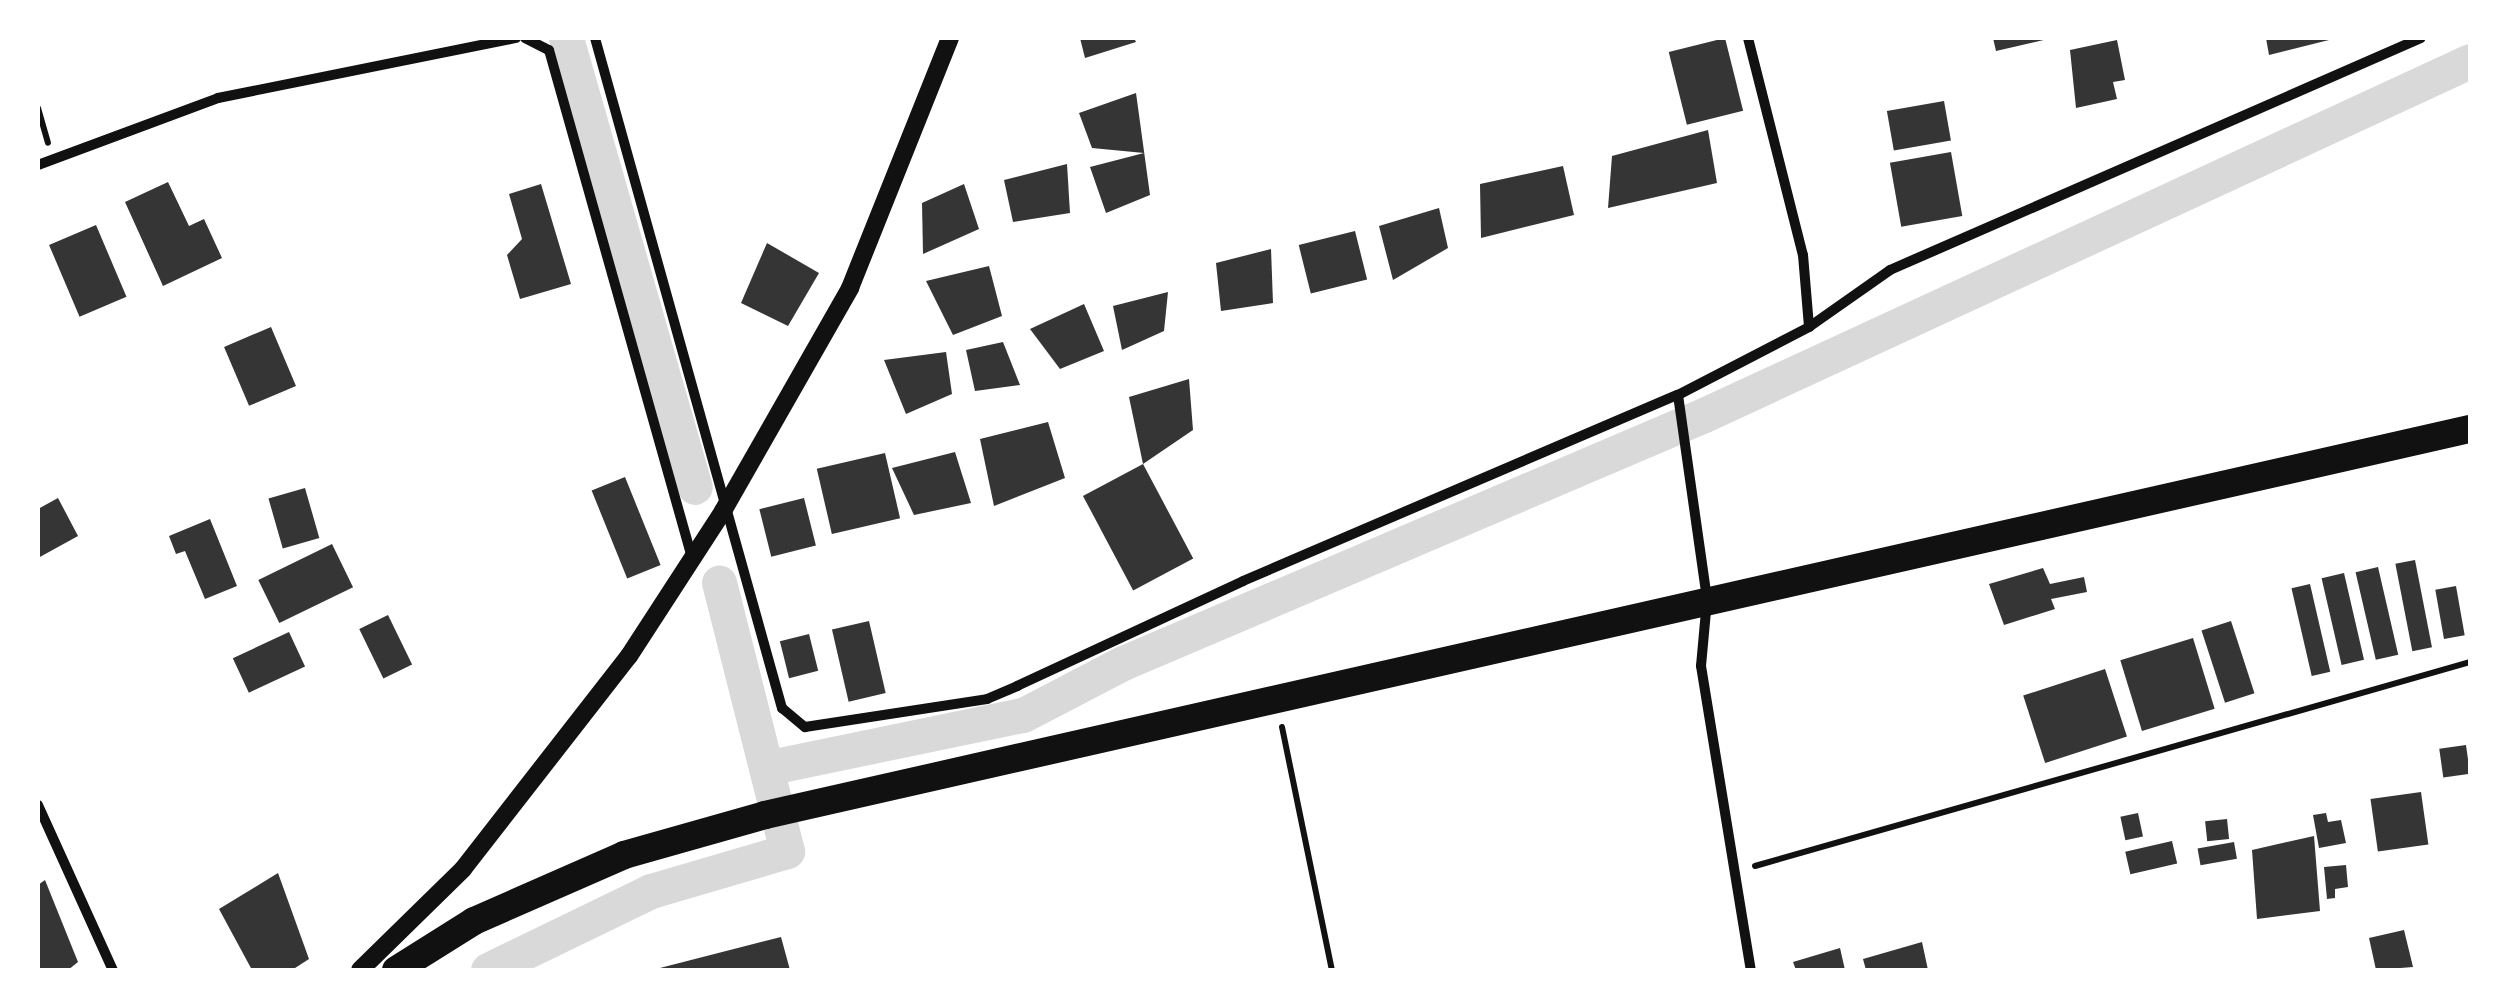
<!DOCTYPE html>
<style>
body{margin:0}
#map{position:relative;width:2508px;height:1008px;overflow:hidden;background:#fff;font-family:Quicksand,sans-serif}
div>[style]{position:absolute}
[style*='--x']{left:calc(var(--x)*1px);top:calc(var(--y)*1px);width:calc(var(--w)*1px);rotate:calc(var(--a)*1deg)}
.canal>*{height:35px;margin:-17.5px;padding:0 17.5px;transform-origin:17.5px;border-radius:17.5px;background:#d9d9d9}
.building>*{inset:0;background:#353535;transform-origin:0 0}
.path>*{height:6px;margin:-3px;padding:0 3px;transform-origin:3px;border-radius:3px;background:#111}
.minor>*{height:10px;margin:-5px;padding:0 5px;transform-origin:5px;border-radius:5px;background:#111}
.tertiary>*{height:18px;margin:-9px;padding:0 9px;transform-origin:9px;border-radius:9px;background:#111}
.trunk>*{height:28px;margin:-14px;padding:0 14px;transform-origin:14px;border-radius:14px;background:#111}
span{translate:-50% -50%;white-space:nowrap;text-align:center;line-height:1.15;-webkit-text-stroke:10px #fff;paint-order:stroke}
.frame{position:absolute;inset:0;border:40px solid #fff;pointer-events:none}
</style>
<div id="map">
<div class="canal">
<div style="--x:566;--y:38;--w:467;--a:74"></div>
<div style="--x:766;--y:768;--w:262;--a:-11.7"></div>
<div style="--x:1023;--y:715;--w:113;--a:-27.5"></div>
<div style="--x:1123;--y:663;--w:632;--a:-23.12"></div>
<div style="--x:1704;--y:415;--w:844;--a:-24.8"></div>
<div style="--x:488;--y:970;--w:181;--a:-25.9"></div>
<div style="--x:651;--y:891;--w:142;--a:-16.4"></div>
<div style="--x:787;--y:851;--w:277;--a:-104.2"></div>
</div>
<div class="building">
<div style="clip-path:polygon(1080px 38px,1134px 38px,1136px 42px,1085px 58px)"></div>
<div style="left:1725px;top:38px;width:75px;height:58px;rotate:76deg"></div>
<div style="clip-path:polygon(1993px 38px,2048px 38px,2048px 39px,1996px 51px)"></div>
<div style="clip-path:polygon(2266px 38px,2333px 38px,2333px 39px,2269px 55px)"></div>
<div style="clip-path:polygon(2117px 40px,2125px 80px,2113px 82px,2117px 99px,2076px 108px,2070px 50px)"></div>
<div style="clip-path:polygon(1136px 93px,1150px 195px,1106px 213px,1090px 167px,1144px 153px,1092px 148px,1079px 113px)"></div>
<div style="left:1944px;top:101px;width:40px;height:58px;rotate:80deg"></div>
<div style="clip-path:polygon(1708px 130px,1717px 183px,1608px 208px,1612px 156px)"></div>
<div style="left:1951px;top:152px;width:65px;height:62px;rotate:80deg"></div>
<div style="clip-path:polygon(1067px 164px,1070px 213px,1013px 222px,1004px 180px)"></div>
<div style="clip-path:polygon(1563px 166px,1574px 215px,1481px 238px,1480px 184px)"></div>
<div style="clip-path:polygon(168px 182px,189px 226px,204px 219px,222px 258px,163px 286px,125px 202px)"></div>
<div style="clip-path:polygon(541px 184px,571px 284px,520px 299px,507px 255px,522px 239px,509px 194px)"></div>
<div style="clip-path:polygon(964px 184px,979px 229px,923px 254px,922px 203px)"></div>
<div style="clip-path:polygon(1439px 208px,1448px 248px,1393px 280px,1379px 226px)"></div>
<div style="left:96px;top:225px;width:78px;height:51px;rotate:67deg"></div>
<div style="left:1355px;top:231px;width:50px;height:58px;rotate:76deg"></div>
<div style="clip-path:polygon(767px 243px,819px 273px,788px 326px,741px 303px)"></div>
<div style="clip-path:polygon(1271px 249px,1273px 303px,1221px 311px,1216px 263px)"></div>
<div style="clip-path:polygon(989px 266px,1002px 316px,953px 335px,926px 281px)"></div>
<div style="clip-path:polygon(1168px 292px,1164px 331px,1122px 350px,1113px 306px)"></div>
<div style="clip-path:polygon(1084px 304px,1104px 351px,1060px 369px,1030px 329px)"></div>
<div style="left:271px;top:327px;width:64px;height:51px;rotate:67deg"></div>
<div style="clip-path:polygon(1003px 342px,1020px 385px,975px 391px,966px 350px)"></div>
<div style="clip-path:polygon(946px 352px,952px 394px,906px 414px,884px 360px)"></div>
<div style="clip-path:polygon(1189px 379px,1193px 430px,1143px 464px,1129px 397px)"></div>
<div style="clip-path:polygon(1048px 422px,1065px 478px,994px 506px,980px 439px)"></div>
<div style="clip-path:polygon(955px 452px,971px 503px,914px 515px,892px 468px)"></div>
<div style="left:885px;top:453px;width:67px;height:70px;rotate:77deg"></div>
<div style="left:1143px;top:464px;width:107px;height:68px;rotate:62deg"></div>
<div style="left:625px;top:477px;width:95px;height:36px;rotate:68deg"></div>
<div style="left:305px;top:488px;width:52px;height:38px;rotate:74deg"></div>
<div style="clip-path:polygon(58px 498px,78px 536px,38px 558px,38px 509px)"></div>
<div style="left:804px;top:498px;width:49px;height:46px;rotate:76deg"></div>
<div style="clip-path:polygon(210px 519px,237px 586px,205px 599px,185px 551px,176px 554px,169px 536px)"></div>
<div style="left:332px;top:544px;width:48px;height:82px;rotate:64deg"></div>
<div style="left:2415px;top:560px;width:89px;height:20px;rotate:79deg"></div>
<div style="left:2378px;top:567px;width:90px;height:23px;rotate:77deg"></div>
<div style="clip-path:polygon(2043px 568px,2050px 584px,2084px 577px,2087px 592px,2051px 599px,2055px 609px,2004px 625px,1989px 584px)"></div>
<div style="left:2344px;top:573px;width:89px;height:23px;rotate:77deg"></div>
<div style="left:2310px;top:584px;width:90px;height:19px;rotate:77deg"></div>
<div style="left:2456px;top:586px;width:50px;height:21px;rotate:80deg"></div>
<div style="left:388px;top:615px;width:55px;height:32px;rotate:64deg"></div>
<div style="left:869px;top:621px;width:74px;height:38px;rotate:77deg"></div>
<div style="left:2231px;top:621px;width:76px;height:31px;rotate:72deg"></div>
<div style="left:289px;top:632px;width:38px;height:62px;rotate:65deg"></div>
<div style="left:809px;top:634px;width:38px;height:30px;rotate:76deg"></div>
<div style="left:2193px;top:638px;width:74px;height:76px;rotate:73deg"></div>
<div style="left:2105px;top:669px;width:71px;height:86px;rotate:72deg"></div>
<div style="left:2466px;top:745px;width:29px;height:27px;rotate:82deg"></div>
<div style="left:2421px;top:792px;width:53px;height:51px;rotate:82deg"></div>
<div style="left:2138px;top:813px;width:24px;height:18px;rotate:78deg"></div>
<div style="clip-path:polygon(2326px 813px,2328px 822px,2341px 820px,2346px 843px,2319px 848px,2313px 815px)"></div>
<div style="left:2227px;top:819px;width:20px;height:22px;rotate:84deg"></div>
<div style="clip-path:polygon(2314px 836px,2320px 911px,2257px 919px,2252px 850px)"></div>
<div style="left:2172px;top:841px;width:23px;height:48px;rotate:77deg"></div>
<div style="left:2234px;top:842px;width:17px;height:37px;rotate:80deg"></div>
<div style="clip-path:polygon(2346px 865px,2348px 887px,2335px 889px,2335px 898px,2327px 899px,2324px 867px)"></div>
<div style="clip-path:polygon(278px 873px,309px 959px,292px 970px,252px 970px,219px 909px)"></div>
<div style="clip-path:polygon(45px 880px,78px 962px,68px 970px,38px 970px,38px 885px)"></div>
<div style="clip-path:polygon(2404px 930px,2413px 967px,2376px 970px,2369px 938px)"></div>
<div style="clip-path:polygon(781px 937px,790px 970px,656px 970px,656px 969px)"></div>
<div style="clip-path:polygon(1922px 942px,1928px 970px,1866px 970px,1863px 959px)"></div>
<div style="clip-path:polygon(1840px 948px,1845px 970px,1796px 970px,1793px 962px)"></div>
</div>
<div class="path">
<div style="--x:38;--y:108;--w:36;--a:74"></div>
<div style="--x:1282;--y:727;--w:248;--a:78.4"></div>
<div style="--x:1755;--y:866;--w:744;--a:-15.92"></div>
</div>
<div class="minor">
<div style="--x:525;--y:38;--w:27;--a:27"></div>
<div style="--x:549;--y:50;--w:524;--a:74.27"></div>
<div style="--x:595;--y:38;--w:696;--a:74.41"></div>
<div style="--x:782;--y:708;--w:30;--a:40"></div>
<div style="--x:805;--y:727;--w:184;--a:-8.7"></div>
<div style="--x:987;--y:699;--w:33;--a:-23"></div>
<div style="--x:1017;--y:686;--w:249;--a:-24.9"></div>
<div style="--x:1243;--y:581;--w:473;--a:-23.2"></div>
<div style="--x:1678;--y:395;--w:148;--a:-27.4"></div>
<div style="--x:1809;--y:327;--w:99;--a:-35.1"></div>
<div style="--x:1890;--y:270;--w:579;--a:-23.6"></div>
<div style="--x:1748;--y:38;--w:224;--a:75.8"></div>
<div style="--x:1803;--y:255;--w:72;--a:85.2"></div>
<div style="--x:38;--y:165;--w:192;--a:-20.4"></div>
<div style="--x:218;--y:98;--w:304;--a:-11.4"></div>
<div style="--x:1678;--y:395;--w:207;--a:81.9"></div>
<div style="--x:1707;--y:600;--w:66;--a:95.2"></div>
<div style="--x:1701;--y:666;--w:308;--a:80.7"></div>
<div style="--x:38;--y:805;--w:181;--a:65.6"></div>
</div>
<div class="tertiary">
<div style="--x:360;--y:970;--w:144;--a:-44.4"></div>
<div style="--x:463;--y:869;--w:270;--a:-52.1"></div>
<div style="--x:629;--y:656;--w:173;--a:-57"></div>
<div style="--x:723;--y:511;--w:257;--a:-60.3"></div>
<div style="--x:850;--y:288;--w:269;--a:-68.2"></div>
</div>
<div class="trunk">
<div style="--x:396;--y:970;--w:92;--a:-32.1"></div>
<div style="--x:474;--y:921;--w:164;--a:-23.7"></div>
<div style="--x:624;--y:855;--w:147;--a:-15.8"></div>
<div style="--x:765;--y:815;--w:1748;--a:-12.76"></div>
</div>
<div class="frame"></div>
</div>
